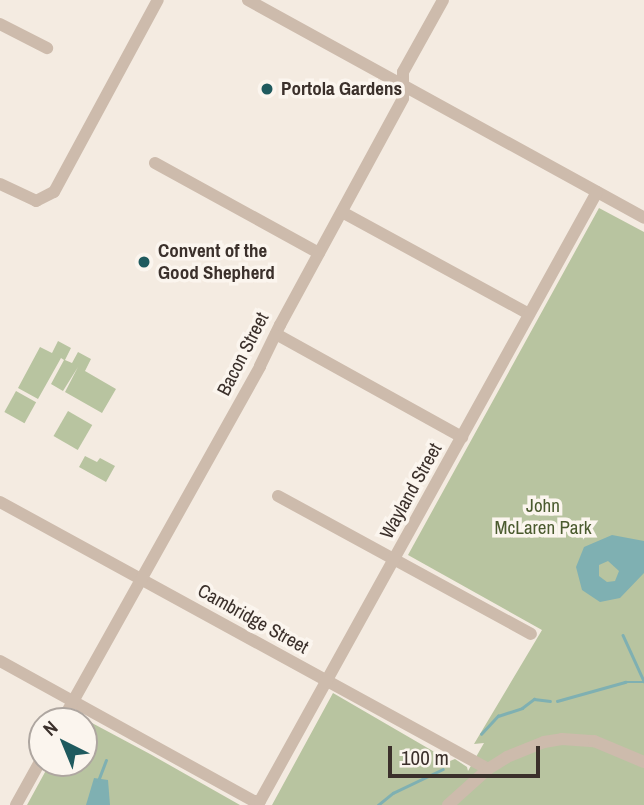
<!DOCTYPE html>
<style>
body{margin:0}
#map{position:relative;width:644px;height:805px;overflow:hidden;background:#f4ebe1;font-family:"Archivo Narrow",sans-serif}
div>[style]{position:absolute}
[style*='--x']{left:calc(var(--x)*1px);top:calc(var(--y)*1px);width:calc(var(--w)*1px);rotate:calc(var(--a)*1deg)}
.green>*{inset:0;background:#b8c4a0;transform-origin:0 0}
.water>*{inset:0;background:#7fb0b2}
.stream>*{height:2.5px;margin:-1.25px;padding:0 1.25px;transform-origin:1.25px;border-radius:1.25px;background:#7fb0b2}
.minor>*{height:12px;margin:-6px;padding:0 6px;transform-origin:6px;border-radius:6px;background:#cdbbac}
.dots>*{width:19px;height:19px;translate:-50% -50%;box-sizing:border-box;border:4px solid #fbf5ee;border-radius:50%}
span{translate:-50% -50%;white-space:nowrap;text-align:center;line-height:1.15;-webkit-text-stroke:7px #fbf5ee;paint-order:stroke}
.poi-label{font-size:19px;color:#3b302b;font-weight:700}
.left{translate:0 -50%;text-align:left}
.street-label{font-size:19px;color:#3b302b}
.park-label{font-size:19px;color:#4a5a2e}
.north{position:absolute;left:28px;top:707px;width:70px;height:70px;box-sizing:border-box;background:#fbf5ee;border:2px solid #aea6a0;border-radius:50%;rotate:317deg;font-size:19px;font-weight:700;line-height:28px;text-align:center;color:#3b302b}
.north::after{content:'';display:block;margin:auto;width:24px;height:32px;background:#1f5a5e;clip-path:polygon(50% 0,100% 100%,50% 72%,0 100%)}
.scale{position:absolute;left:388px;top:746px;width:152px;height:32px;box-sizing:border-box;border:4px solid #3b302b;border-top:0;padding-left:9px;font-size:21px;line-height:24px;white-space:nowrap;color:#3b302b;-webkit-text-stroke:5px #fbf5ee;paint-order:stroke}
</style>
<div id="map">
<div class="green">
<div style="clip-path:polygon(599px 208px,644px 232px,644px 805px,272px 805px,333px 693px,450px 761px,455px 759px,467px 767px,468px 771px,484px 743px,474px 744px,542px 630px,408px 555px)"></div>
<div style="clip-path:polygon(58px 341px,71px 348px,65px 360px,72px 363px,78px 352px,91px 359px,85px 371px,116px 389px,102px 413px,65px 392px,78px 367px,63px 391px,51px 384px,64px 360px,61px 358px,38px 399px,18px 388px,40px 347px,52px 353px)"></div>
<div style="left:16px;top:391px;width:23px;height:24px;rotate:29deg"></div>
<div style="left:68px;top:411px;width:28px;height:29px;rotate:30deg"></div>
<div style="clip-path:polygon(85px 456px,97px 462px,100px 458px,115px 466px,106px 482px,79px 467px)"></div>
<div style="clip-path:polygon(77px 715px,150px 754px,240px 805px,27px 805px,50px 763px,84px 763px,84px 721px,74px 721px)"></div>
</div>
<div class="water">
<div style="clip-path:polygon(evenodd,612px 535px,644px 541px,644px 573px,620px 598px,600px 602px,582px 590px,576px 567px,584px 547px,612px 535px,608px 561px,619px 571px,615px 581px,607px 582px,599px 576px,599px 565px,608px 561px)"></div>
<div style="clip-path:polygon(94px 778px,108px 780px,110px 805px,86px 805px)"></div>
</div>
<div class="stream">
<div style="--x:623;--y:635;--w:51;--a:65.5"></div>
<div style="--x:557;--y:701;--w:71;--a:-15.6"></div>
<div style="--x:625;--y:682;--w:19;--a:0"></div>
<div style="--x:481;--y:734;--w:25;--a:-47"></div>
<div style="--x:498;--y:716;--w:25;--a:-18"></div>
<div style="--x:522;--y:708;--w:15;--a:-37"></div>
<div style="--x:534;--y:699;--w:16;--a:7"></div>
<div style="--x:98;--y:781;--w:22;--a:-69"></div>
<div style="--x:378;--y:805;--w:19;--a:-39"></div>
<div style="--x:393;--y:793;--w:55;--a:-25.6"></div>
</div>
<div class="minor">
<div style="--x:248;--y:0;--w:452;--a:28.8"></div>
<div style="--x:0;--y:24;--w:53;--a:27.1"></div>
<div style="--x:155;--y:163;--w:187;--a:28.8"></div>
<div style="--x:0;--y:184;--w:40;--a:25"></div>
<div style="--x:36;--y:201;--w:20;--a:-27"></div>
<div style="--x:54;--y:192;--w:218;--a:-61.6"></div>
<div style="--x:342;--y:212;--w:213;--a:28.6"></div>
<div style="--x:276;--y:334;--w:213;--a:29"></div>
<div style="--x:278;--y:496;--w:288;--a:28.6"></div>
<div style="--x:0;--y:502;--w:556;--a:28.68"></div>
<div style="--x:0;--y:661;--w:290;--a:28.9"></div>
<div style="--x:254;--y:801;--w:6;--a:0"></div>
<div style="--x:260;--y:801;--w:696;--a:-61.04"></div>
<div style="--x:62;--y:721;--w:406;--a:-60.8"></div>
<div style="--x:260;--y:366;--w:46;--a:-64"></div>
<div style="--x:280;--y:325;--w:258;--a:-61.5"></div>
<div style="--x:403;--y:98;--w:26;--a:-90"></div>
<div style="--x:403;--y:72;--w:82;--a:-60.9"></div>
<div style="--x:16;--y:805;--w:54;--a:-61"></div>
<div style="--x:448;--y:805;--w:54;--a:-42"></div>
<div style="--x:488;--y:769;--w:22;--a:-32"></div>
<div style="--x:507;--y:757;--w:40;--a:-22"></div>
<div style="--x:544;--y:742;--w:18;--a:-9"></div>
<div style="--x:562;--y:739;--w:32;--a:4"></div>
<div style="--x:594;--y:741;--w:54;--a:22.8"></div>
</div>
<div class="dots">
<div style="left:267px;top:89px;background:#1f5a5e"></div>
<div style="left:144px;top:262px;background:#1f5a5e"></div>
</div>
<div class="poi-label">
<span class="left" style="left:281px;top:89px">Portola Gardens</span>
<span class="left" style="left:158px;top:262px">Convent of the<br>Good Shepherd</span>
</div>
<div class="street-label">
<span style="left:243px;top:354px;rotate:-63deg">Bacon Street</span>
<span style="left:411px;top:491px;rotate:-61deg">Wayland Street</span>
<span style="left:253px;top:619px;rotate:29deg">Cambridge Street</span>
</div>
<div class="park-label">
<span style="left:543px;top:517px">John<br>McLaren Park</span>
</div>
<div class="north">N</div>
<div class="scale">100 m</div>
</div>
